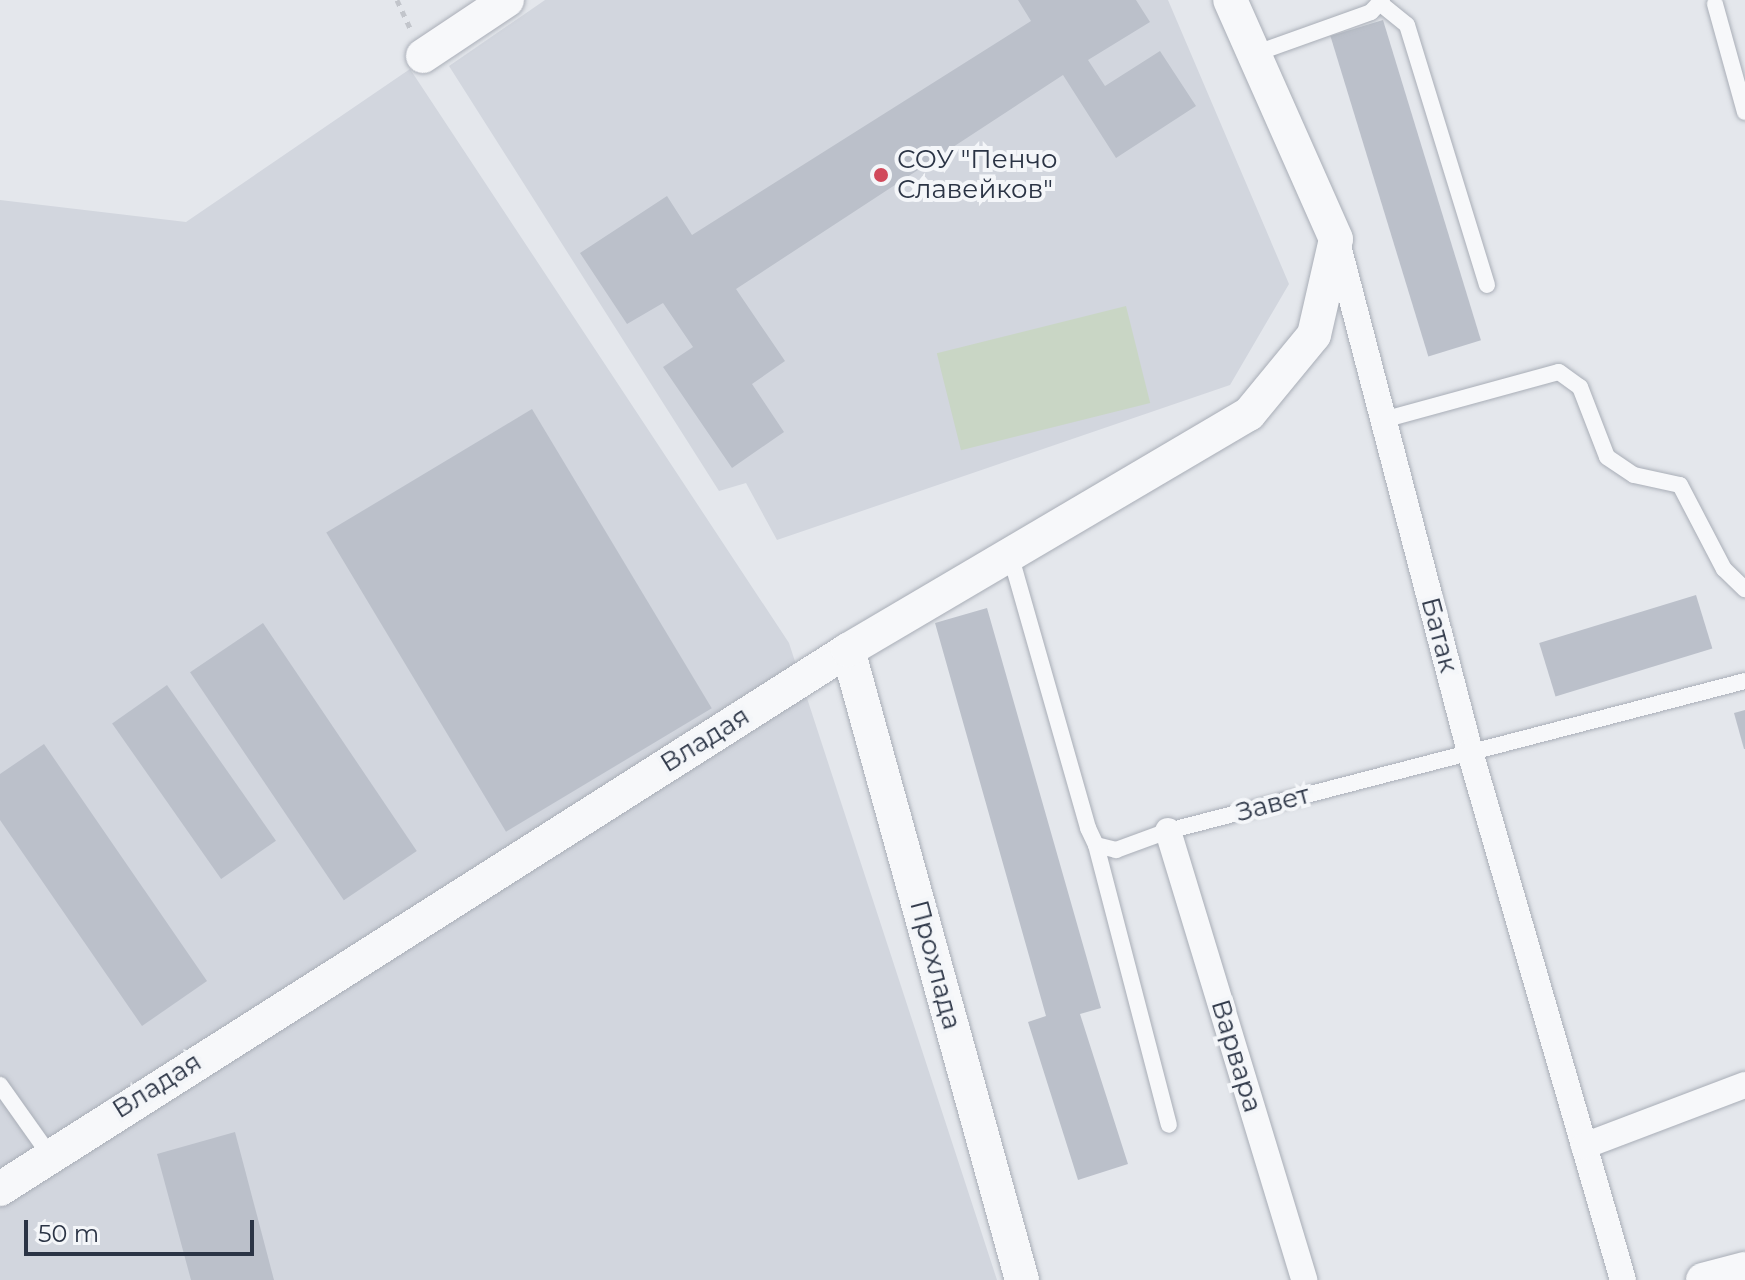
<!DOCTYPE html>
<meta charset="utf-8">
<style>
body{margin:0}
#map{position:relative;width:1745px;height:1280px;overflow:hidden;background:#e4e7ec;font-family:Montserrat,sans-serif}
div>[style]{position:absolute}
[style*='--x']{left:calc(var(--x)*1px);top:calc(var(--y)*1px);width:calc(var(--w)*1px);rotate:calc(var(--a)*1deg)}
.built>*{inset:0;background:#d2d6de}
.green>*{inset:0;background:#c9d6c5;transform-origin:0 0}
.building>*{inset:0;background:#bbc0ca;transform-origin:0 0}
.path>*{height:5px;margin-top:-2.5px;transform-origin:0;background:repeating-linear-gradient(90deg,#c2c5cb 0 6px,transparent 0 12px)}
.roads{filter:drop-shadow(0 0 2px #a9aeb7) drop-shadow(0 0 2px #a9aeb7)}
.service>*{height:16px;margin:-8px;padding:0 8px;transform-origin:8px;border-radius:8px;background:#f7f8fa}
.pedestrian>*{height:26px;margin:-13px;padding:0 13px;transform-origin:13px;border-radius:13px;background:#f7f8fa}
.minor>*{height:34px;margin:-17px;padding:0 17px;transform-origin:17px;border-radius:17px;background:#f7f8fa}
.dots>*{width:22px;height:22px;translate:-50% -50%;box-sizing:border-box;border:4px solid #f4f6f9;border-radius:50%}
span{translate:-50% -50%;white-space:nowrap;text-align:center;line-height:1.15;-webkit-text-stroke:8px #f4f6f9;paint-order:stroke}
.poi-label{font-size:26px;color:#2b3445}
.left{translate:0 -50%;text-align:left}
.street-label{font-size:26px;color:#2b3445}
.scale{position:absolute;left:24px;top:1220px;width:230px;height:36px;box-sizing:border-box;border:4px solid #2b3445;border-top:0;padding-left:10px;font-size:24px;line-height:28px;white-space:nowrap;color:#2b3445;-webkit-text-stroke:6px #f4f6f9;paint-order:stroke}
</style>
<div id="map">
<div class="built">
<div style="clip-path:polygon(545px 0,1168px 0,1289px 284px,1230px 385px,777px 540px,746px 483px,719px 491px,449px 66px)"></div>
<div style="clip-path:polygon(410px 69px,789px 643px,997px 1280px,0 1280px,0 200px,186px 222px)"></div>
</div>
<div class="green">
<div style="left:1126px;top:306px;width:100px;height:195px;rotate:76deg"></div>
</div>
<div class="building">
<div style="clip-path:polygon(1018px 0,1136px 0,1150px 22px,1088px 60px,1105px 86px,1160px 51px,1196px 106px,1116px 158px,1063px 75px,736px 289px,785px 361px,752px 384px,784px 432px,732px 468px,663px 367px,693px 347px,663px 303px,627px 324px,580px 253px,667px 196px,692px 235px,1031px 21px)"></div>
<div style="left:1383px;top:20px;width:335px;height:55px;rotate:73deg"></div>
<div style="left:532px;top:409px;width:349px;height:240px;rotate:59deg"></div>
<div style="left:1696px;top:595px;width:56px;height:164px;rotate:73deg"></div>
<div style="clip-path:polygon(987px 608px,1101px 1008px,1080px 1014px,1128px 1164px,1078px 1180px,1028px 1022px,1046px 1016px,935px 623px)"></div>
<div style="left:263px;top:623px;width:275px;height:88px;rotate:56deg"></div>
<div style="left:167px;top:685px;width:190px;height:67px;rotate:55deg"></div>
<div style="clip-path:polygon(1745px 710px,1745px 749px,1744px 749px,1734px 713px)"></div>
<div style="clip-path:polygon(44px 744px,207px 981px,142px 1026px,0 820px,0 774px)"></div>
<div style="clip-path:polygon(235px 1132px,274px 1280px,191px 1280px,157px 1154px)"></div>
</div>
<div class="path">
<div style="--x:397;--y:0;--w:31;--a:65"></div>
</div>
<div class="roads">
<div class="service">
<div style="--x:1381;--y:4;--w:33;--a:39"></div>
<div style="--x:1407;--y:25;--w:272;--a:72.9"></div>
<div style="--x:1715;--y:4;--w:112;--a:74.5"></div>
<div style="--x:1254;--y:54;--w:124;--a:-19.7"></div>
<div style="--x:1371;--y:12;--w:16;--a:-47"></div>
<div style="--x:1383;--y:420;--w:182;--a:-15.3"></div>
<div style="--x:1559;--y:372;--w:26;--a:36"></div>
<div style="--x:1580;--y:387;--w:75;--a:68.9"></div>
<div style="--x:1607;--y:457;--w:32;--a:34"></div>
<div style="--x:1634;--y:475;--w:47;--a:12.3"></div>
<div style="--x:1680;--y:485;--w:95;--a:62.4"></div>
<div style="--x:1724;--y:569;--w:29;--a:44"></div>
<div style="--x:1010;--y:554;--w:285;--a:74.1"></div>
<div style="--x:1088;--y:828;--w:19;--a:65"></div>
<div style="--x:1096;--y:845;--w:21;--a:14"></div>
<div style="--x:1116;--y:850;--w:55;--a:-20.1"></div>
<div style="--x:1168;--y:831;--w:596;--a:-14.57"></div>
<div style="--x:1096;--y:845;--w:289;--a:75.4"></div>
<div style="--x:0;--y:1085;--w:85;--a:54.6"></div>
</div>
<div class="pedestrian">
<div style="--x:1337;--y:242;--w:527;--a:75.38"></div>
<div style="--x:1470;--y:752;--w:550;--a:73.84"></div>
<div style="--x:1168;--y:831;--w:469;--a:73.1"></div>
<div style="--x:1584;--y:1146;--w:172;--a:-20.8"></div>
</div>
<div class="minor">
<div style="--x:423;--y:56;--w:101;--a:-33.7"></div>
<div style="--x:848;--y:650;--w:654;--a:74.56"></div>
<div style="--x:0;--y:1189;--w:1005;--a:-32.44"></div>
<div style="--x:848;--y:650;--w:465;--a:-30.5"></div>
<div style="--x:1249;--y:414;--w:102;--a:-50.6"></div>
<div style="--x:1314;--y:335;--w:98;--a:-77.1"></div>
<div style="--x:1336;--y:239;--w:261;--a:-113.9"></div>
<div style="--x:1703;--y:1280;--w:43;--a:-14.7"></div>
</div>
</div>
<div class="dots">
<div style="left:881px;top:175px;background:#d1495b"></div>
</div>
<div class="poi-label">
<span class="left" style="left:897px;top:175px">СОУ "Пенчо<br>Славейков"</span>
</div>
<div class="street-label">
<span style="left:1439px;top:635px;rotate:75deg">Батак</span>
<span style="left:705px;top:740px;rotate:-32deg">Владая</span>
<span style="left:1273px;top:804px;rotate:-15deg">Завет</span>
<span style="left:935px;top:965px;rotate:75deg">Прохлада</span>
<span style="left:1236px;top:1056px;rotate:73deg">Варвара</span>
<span style="left:157px;top:1086px;rotate:-32deg">Владая</span>
</div>
<div class="scale">50 m</div>
</div>
